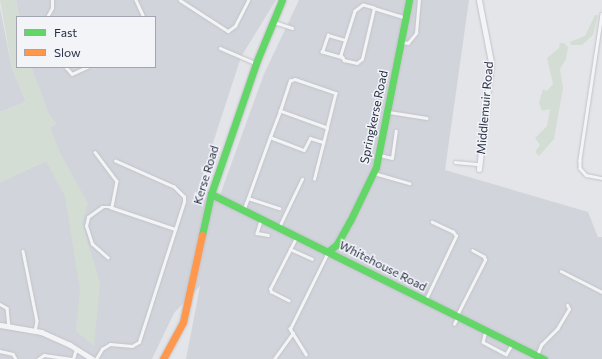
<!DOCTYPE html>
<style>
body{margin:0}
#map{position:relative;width:602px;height:359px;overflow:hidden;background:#e4e5e9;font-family:Commissioner,sans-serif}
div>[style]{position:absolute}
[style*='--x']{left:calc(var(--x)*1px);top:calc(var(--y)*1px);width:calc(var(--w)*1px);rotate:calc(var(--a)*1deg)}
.built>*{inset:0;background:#d2d4dc}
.green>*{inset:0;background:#d3ddd4}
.roads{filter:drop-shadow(0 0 1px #c2c3c7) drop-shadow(0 0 1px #c2c3c7)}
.lane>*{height:2.5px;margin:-1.25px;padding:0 1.25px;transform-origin:1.25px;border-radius:1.25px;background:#f3f4f6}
.street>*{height:5px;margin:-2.5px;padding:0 2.5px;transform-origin:2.5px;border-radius:2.5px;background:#f3f4f6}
.fast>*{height:7px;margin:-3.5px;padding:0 3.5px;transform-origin:3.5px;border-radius:3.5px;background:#63d668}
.slow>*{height:7px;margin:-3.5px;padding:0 3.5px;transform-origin:3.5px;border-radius:3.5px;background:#ff974d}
span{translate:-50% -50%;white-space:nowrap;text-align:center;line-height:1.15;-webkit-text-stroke:3px #f2f4f8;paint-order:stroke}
.street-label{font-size:12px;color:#292f45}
.legend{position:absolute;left:16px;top:16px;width:140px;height:52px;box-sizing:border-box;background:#f2f4f8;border:1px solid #a2a5b0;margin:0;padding:5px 7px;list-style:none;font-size:12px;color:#292f45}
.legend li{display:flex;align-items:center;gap:8px;height:20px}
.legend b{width:20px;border:1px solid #a2a5b0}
</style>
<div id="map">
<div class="built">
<div style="clip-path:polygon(16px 0,276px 0,241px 57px,199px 186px,220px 195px,264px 74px,299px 0,469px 0,445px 170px,588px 212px,598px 237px,602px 237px,602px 359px,186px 359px,200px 286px,174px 313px,152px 359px,0 359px,0 182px,46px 161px,50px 127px,56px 124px,48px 113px,31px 67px,155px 67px,155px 17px,19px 17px)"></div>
<div style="clip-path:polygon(0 8px,12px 68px,26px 102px,0 112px)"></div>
</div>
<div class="green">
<div style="clip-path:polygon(0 0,16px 0,19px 17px,17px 67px,31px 67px,48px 113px,56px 124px,50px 127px,60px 153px,88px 204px,82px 223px,100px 283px,94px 346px,76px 331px,80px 290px,65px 196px,46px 161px,0 182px,0 112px,26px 102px,12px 68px)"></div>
<div style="clip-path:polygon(595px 15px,598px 15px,593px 35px,582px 45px,571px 45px,570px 42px,585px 36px)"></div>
<div style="clip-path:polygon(560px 43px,564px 43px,568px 47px,566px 59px,560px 69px,563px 88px,554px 139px,539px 156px,535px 152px,540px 145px,535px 138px,547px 126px,550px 109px,542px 111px,539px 103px,543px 89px,547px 91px,553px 84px,547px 58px,559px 48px)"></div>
</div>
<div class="roads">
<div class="lane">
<div style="--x:136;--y:0;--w:19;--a:65"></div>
<div style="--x:180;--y:0;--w:57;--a:32.9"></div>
<div style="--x:228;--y:31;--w:9;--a:-36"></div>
<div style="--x:235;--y:26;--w:29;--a:-63"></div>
<div style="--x:374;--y:8;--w:11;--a:-165"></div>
<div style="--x:363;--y:5;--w:10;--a:143"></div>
<div style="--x:355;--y:11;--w:46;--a:107.7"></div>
<div style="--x:341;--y:55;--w:6;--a:59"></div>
<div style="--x:344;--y:60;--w:13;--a:13"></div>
<div style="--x:357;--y:63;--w:6;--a:-39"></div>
<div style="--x:362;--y:59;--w:52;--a:-76.8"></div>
<div style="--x:374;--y:8;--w:31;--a:17"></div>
<div style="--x:602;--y:14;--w:148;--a:98.6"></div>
<div style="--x:580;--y:160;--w:8;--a:90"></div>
<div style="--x:580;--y:168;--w:9;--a:49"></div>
<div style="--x:586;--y:175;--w:16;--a:11"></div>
<div style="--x:47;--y:17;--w:10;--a:-61"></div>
<div style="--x:52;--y:8;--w:8;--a:-90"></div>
<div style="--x:274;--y:22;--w:19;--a:18"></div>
<div style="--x:402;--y:42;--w:6;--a:9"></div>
<div style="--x:408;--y:43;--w:13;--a:-51"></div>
<div style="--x:416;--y:33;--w:33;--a:-85"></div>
<div style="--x:220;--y:48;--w:38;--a:23"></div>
<div style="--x:343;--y:58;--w:22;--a:-164"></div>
<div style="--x:322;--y:52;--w:18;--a:-71"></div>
<div style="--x:328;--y:35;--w:18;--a:16"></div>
<div style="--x:66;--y:67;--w:9;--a:49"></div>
<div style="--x:72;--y:74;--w:17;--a:-25"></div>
<div style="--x:389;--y:112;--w:38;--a:9"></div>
<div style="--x:270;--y:137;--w:36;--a:21"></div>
<div style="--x:304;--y:150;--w:13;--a:-63"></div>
<div style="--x:310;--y:138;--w:14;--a:17"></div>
<div style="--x:95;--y:152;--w:36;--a:53"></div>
<div style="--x:117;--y:181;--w:26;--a:101"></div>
<div style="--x:380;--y:155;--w:12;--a:14"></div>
<div style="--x:392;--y:158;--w:27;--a:-82"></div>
<div style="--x:455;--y:162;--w:24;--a:5"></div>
<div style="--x:374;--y:173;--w:37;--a:16"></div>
<div style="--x:314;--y:179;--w:53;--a:-75.7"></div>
<div style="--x:248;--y:198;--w:33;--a:18"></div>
<div style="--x:244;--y:209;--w:6;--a:-72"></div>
<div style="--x:246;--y:203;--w:5;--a:-68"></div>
<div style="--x:248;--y:198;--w:65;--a:-70.2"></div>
<div style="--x:270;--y:137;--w:28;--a:-69"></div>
<div style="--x:280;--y:111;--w:32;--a:-72"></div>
<div style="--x:290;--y:81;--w:5;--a:-22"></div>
<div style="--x:295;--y:79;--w:43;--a:18.9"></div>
<div style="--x:336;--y:93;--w:36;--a:104"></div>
<div style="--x:327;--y:128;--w:50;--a:-160.1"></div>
<div style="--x:261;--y:221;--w:13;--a:108"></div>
<div style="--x:257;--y:233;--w:11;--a:10"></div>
<div style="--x:279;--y:227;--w:53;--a:-64.4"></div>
<div style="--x:290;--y:249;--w:24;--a:24"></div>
<div style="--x:23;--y:251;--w:71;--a:78.7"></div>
<div style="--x:37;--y:321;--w:10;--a:101"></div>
<div style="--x:108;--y:258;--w:21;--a:-139"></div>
<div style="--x:92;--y:244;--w:19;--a:-108"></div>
<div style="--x:86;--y:226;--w:9;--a:-77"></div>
<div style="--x:88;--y:217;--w:17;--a:-36"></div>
<div style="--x:102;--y:207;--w:8;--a:0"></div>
<div style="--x:110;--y:207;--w:69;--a:18.7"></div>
<div style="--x:561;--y:271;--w:46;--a:27.1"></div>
<div style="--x:426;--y:299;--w:70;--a:-64.5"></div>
<div style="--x:456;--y:236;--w:5;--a:-127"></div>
<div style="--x:453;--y:232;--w:23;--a:-155"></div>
<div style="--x:289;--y:301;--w:20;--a:-153"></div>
<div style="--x:271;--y:292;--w:3;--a:-108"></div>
<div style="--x:270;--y:289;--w:57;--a:-63"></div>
<div style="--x:0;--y:304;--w:8;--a:30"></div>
<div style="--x:7;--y:308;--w:18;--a:84"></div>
<div style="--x:457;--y:315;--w:62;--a:-63"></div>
<div style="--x:485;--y:260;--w:3;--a:-108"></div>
<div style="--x:484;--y:257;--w:13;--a:-151"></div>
<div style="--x:454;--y:324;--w:9;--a:-63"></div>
<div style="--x:486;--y:331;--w:11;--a:105"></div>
<div style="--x:483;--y:342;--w:26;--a:28"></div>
<div style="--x:506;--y:354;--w:12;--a:-59"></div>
<div style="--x:0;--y:351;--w:13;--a:13"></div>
<div style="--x:13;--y:354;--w:6;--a:59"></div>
<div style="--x:306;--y:355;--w:31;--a:-122"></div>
<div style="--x:290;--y:329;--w:84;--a:-63.7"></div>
<div style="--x:537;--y:355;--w:11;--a:-68"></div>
<div style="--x:541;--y:345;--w:23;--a:-45"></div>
<div style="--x:557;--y:329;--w:23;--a:-59"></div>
<div style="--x:569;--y:309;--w:4;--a:-117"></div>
<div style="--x:38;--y:359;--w:7;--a:-34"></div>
<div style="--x:44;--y:355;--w:28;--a:8"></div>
<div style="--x:73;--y:359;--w:10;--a:-73"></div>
<div style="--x:96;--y:359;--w:12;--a:-59"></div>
<div style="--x:102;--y:349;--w:9;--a:-32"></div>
<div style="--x:110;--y:344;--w:22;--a:5"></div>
<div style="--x:132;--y:346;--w:8;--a:-30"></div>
<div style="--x:139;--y:342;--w:147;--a:-72.2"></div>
<div style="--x:184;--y:202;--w:5;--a:-90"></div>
<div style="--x:184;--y:197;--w:14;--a:-135"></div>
<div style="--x:174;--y:187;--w:64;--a:-156.2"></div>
<div style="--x:274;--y:359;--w:32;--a:-54"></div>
</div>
<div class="street">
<div style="--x:479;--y:169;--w:108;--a:-83.6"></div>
<div style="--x:491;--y:62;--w:63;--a:-101"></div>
<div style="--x:0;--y:325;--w:42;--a:9.7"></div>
<div style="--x:41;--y:332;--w:32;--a:24"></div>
<div style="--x:70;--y:345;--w:26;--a:32"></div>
</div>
<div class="fast">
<div style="--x:211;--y:194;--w:372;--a:26.4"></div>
<div style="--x:202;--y:235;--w:42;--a:-77.6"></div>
<div style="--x:211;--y:194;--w:139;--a:-71"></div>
<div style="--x:256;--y:63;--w:68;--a:-67.6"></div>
<div style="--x:329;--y:251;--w:11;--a:-41"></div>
<div style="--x:337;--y:244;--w:26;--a:-61"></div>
<div style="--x:350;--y:221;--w:60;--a:-64.3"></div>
<div style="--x:376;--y:167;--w:170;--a:-78.8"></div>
</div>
<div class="slow">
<div style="--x:163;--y:359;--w:42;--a:-61.6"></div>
<div style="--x:183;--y:322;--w:89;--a:-77.7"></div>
</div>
</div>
<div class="street-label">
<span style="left:485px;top:108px;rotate:-85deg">Middlemuir Road</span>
<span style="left:374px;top:117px;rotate:-78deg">Springkerse Road</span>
<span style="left:206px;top:175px;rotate:-73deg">Kerse Road</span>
<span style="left:383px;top:266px;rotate:27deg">Whitehouse Road</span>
</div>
<ul class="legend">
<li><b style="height:5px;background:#63d668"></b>Fast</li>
<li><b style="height:5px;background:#ff974d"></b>Slow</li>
</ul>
</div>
